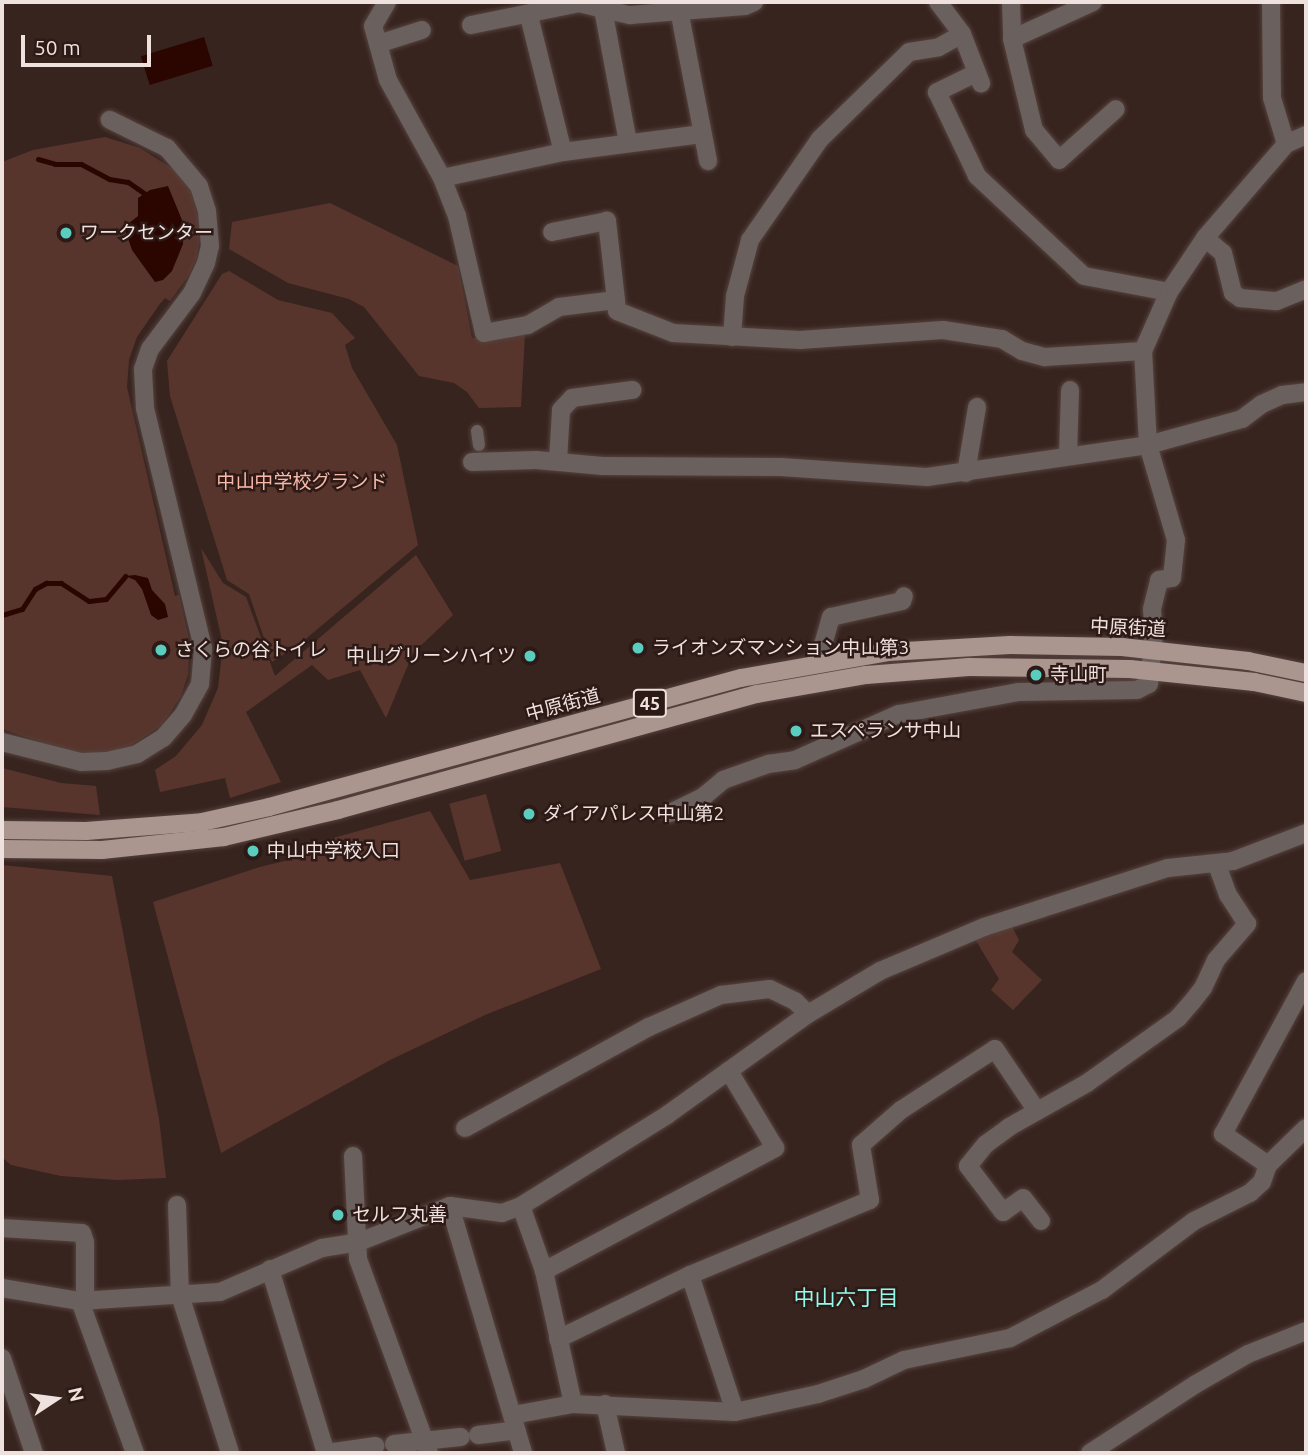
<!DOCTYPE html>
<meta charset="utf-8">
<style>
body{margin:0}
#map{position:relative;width:1308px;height:1455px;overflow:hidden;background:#38241f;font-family:Ubuntu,"Noto Sans JP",sans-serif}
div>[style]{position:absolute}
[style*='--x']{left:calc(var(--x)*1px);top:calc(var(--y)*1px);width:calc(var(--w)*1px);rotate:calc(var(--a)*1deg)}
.green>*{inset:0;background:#58352c;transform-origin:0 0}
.water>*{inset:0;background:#2b0500;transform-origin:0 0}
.stream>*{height:5px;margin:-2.5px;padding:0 2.5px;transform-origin:2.5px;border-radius:2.5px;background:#2b0500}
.roads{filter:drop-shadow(0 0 2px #55423e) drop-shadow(0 0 2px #55423e)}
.pedestrian>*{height:12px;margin:-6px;padding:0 6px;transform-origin:6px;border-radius:6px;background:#6a605d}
.minor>*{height:18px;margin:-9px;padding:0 9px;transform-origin:9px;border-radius:9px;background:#6a605d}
.primary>*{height:18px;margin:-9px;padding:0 9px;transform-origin:9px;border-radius:9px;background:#aa958f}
.dots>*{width:19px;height:19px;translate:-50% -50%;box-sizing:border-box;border:4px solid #2d1a16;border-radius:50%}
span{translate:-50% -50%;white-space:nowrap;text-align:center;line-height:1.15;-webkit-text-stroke:5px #2d1a16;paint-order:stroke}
.shield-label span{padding:2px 5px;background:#2d1a16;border:2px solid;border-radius:5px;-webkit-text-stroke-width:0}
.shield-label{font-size:18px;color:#efe1de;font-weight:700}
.poi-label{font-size:19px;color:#efe1de}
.left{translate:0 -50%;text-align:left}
.right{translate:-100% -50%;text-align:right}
.park-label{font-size:19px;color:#f8b9a9}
.street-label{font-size:19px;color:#efe1de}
.neighbourhood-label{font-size:21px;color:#92faeb}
.frame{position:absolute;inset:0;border:4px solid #efe1de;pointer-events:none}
.north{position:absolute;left:21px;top:1364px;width:70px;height:70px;-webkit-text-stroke:5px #2d1a16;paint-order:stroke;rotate:77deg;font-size:19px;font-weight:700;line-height:28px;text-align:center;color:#efe1de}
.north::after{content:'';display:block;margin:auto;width:24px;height:32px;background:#efe1de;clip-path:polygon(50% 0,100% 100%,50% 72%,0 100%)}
.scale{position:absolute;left:21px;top:35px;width:130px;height:32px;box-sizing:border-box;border:4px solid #efe1de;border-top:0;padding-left:9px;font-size:21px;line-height:24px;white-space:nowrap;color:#efe1de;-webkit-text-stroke:5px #2d1a16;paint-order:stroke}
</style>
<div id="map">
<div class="green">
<div style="clip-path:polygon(105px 137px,140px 148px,173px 169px,190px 189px,201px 226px,197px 258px,189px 275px,170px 301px,165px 298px,159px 305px,137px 337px,129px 360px,127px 387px,175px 596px,179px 595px,190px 644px,188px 675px,181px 696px,162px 725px,132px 745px,106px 753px,76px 754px,2px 729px,2px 162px,33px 150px)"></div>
<div style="clip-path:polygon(330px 203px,458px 266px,472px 338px,525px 334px,521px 407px,479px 408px,467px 392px,454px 383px,419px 376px,364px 307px,349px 299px,288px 283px,229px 249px,232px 222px)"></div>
<div style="clip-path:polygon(229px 271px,278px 300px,332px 313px,355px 338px,345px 345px,352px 368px,397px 445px,418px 545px,302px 642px,272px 662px,249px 594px,227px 580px,170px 396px,167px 361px,222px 274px)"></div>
<div style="clip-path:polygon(201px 548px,223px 583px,246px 597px,275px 676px,416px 555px,453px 615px,413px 653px,386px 718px,360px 670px,328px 680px,312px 665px,246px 712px,281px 782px,230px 798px,225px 778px,160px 792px,155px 770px,176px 756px,202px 725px,218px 688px,223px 645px)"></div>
<div style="clip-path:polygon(2px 768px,61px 783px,96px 786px,100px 815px,2px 807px)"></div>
<div style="left:486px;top:794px;width:59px;height:38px;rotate:75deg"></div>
<div style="clip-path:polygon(430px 811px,470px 880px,560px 863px,601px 969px,485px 1015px,390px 1060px,221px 1153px,153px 902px,260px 867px,321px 852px,326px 840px)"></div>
<div style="clip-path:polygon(2px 865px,112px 876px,159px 1119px,166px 1178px,117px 1180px,61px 1176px,11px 1165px,2px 1157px)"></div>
<div style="clip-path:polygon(1010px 923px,1019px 940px,1012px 952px,1042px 980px,1013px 1010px,991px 990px,999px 979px,975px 939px)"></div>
</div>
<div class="water">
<div style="left:204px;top:37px;width:30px;height:66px;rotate:73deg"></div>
<div style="clip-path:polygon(168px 186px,182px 220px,183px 244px,172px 271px,163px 280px,155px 282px,132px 250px,124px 227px,138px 216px,138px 198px,150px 190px)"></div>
<div style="clip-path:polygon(135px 575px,148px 578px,152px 590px,165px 604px,168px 617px,158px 620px,151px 615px,142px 589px,135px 580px,125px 576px)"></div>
</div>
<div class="stream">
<div style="--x:38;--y:159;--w:18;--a:16"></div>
<div style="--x:55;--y:164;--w:26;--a:0"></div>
<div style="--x:81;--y:164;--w:32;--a:28"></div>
<div style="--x:109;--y:179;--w:19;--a:9"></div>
<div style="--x:128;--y:182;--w:19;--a:35"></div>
<div style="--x:2;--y:615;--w:21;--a:-17"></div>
<div style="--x:22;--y:609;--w:24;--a:-57"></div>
<div style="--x:35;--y:589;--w:13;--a:-29"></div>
<div style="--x:46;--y:583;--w:15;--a:0"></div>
<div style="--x:61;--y:583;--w:33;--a:33"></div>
<div style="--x:89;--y:601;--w:17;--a:-7"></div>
<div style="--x:106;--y:599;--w:30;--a:-50"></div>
</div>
<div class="roads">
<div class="pedestrian">
<div style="--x:477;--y:431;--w:14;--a:82"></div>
</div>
<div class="minor">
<div style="--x:387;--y:2;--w:28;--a:120"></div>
<div style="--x:373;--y:26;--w:56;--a:74.5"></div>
<div style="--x:388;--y:80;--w:112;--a:61.1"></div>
<div style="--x:442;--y:178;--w:41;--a:68.5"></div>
<div style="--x:457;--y:216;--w:120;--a:77"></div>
<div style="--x:484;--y:333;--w:45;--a:-10.3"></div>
<div style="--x:528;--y:325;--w:36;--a:-30"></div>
<div style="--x:559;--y:307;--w:57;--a:-7"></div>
<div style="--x:616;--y:300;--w:80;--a:-96.5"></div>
<div style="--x:607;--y:221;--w:56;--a:168.7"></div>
<div style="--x:938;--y:2;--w:40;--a:53"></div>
<div style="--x:962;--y:34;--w:53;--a:68.8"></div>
<div style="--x:1011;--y:2;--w:37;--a:88"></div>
<div style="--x:1012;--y:39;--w:94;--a:76.4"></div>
<div style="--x:1034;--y:130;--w:39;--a:50"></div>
<div style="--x:1059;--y:160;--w:76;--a:-41.8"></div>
<div style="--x:1271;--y:2;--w:96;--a:89.4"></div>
<div style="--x:1272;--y:98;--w:48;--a:73.1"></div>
<div style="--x:603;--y:9;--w:28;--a:13"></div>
<div style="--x:630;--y:15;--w:115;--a:-4.5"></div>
<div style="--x:745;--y:6;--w:10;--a:-24"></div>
<div style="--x:679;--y:10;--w:154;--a:79.1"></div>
<div style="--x:529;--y:16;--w:140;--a:76"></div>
<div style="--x:471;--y:25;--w:110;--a:-11.5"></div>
<div style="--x:579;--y:3;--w:25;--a:14"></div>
<div style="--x:603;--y:9;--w:135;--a:79.4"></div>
<div style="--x:1012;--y:39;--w:89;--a:-24.6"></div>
<div style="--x:378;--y:44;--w:46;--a:-17.7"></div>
<div style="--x:970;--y:76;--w:37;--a:154"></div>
<div style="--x:937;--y:92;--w:93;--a:64.5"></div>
<div style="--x:977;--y:176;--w:146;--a:43.1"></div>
<div style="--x:1084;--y:276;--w:86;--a:10.7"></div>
<div style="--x:442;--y:178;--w:124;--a:-12.1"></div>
<div style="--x:563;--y:152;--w:140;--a:-7.4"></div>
<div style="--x:1205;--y:238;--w:23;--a:40"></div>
<div style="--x:1223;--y:253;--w:41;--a:76"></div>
<div style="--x:1233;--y:293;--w:9;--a:36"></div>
<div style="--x:1240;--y:298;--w:37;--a:5"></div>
<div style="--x:1277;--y:301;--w:31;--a:-22"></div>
<div style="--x:616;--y:300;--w:11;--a:85"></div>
<div style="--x:617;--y:311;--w:60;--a:21.4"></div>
<div style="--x:673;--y:333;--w:127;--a:3.2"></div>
<div style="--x:800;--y:340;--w:143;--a:-4"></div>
<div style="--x:943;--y:330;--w:60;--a:8.7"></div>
<div style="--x:1002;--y:339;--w:23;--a:31"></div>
<div style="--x:1022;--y:351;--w:24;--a:15"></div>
<div style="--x:1045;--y:357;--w:98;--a:-3.5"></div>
<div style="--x:732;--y:337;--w:41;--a:-85.8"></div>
<div style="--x:735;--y:296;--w:58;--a:-75"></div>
<div style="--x:750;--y:240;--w:123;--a:-55.3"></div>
<div style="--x:820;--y:139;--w:124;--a:-44.3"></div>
<div style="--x:909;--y:52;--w:30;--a:-9"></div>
<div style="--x:939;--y:47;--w:26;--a:-29"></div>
<div style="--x:1068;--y:455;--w:65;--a:-88.2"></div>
<div style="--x:558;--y:461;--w:51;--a:-86.6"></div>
<div style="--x:561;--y:410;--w:16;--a:-47"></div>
<div style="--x:572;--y:398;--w:61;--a:-7.6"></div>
<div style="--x:472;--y:462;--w:64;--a:-1.8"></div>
<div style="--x:536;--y:460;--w:67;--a:5.1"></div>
<div style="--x:603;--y:466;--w:178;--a:0.3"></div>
<div style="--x:781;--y:467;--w:146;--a:3.9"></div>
<div style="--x:927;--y:477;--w:223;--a:-8.2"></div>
<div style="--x:1148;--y:445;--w:98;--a:-15.5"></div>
<div style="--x:1242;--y:419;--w:25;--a:-37"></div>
<div style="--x:1262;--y:404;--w:22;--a:-24"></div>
<div style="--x:1282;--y:395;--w:24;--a:-7"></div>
<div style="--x:966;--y:473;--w:67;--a:-80.5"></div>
<div style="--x:818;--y:662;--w:47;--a:-73.9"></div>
<div style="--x:831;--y:617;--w:73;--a:-12.7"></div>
<div style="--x:902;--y:601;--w:5;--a:-68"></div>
<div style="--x:2;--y:742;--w:81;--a:14.2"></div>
<div style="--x:81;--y:762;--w:26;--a:-2"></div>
<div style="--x:107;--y:761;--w:31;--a:-13"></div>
<div style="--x:137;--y:754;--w:31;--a:-32"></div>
<div style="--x:163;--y:738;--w:30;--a:-49"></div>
<div style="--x:183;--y:715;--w:35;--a:-61"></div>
<div style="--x:200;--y:684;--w:36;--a:-85"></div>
<div style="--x:203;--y:648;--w:247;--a:-103.6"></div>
<div style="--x:145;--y:408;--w:39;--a:-93"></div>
<div style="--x:143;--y:369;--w:21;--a:-71"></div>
<div style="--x:150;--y:349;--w:70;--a:-53.1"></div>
<div style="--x:192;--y:293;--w:33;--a:-65"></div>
<div style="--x:206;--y:263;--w:17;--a:-77"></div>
<div style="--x:210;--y:246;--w:35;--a:-95"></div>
<div style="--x:207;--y:211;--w:26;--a:-108"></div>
<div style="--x:199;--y:186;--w:50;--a:-130.1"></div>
<div style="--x:167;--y:148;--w:64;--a:-153.8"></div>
<div style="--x:670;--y:813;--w:37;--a:-26"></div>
<div style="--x:703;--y:797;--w:26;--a:-40"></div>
<div style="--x:723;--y:780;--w:48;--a:-19.6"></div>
<div style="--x:768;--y:764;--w:27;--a:-8"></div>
<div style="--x:795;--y:760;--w:114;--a:-23.9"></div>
<div style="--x:899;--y:714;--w:122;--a:-10.4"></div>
<div style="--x:1019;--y:692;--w:118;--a:-1"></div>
<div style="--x:1137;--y:690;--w:13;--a:-27"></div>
<div style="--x:1149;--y:684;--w:51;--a:-84.4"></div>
<div style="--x:1154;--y:633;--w:24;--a:-95"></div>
<div style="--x:1152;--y:609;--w:30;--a:-76"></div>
<div style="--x:1159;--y:580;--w:13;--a:-9"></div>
<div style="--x:1172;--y:578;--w:38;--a:-84"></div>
<div style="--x:1176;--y:540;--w:99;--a:-106.4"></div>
<div style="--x:1148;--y:445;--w:94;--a:-93"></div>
<div style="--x:1143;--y:351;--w:64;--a:-66.2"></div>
<div style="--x:1169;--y:292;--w:65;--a:-56.3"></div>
<div style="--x:1205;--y:238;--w:124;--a:-49.2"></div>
<div style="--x:1286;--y:144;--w:22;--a:-24"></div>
<div style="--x:465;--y:1128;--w:210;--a:-28.8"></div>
<div style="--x:649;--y:1027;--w:79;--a:-24"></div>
<div style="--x:721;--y:995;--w:49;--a:-7"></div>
<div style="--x:770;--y:989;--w:28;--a:26"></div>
<div style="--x:795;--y:1001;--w:18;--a:45"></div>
<div style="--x:353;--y:1156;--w:103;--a:87.2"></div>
<div style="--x:358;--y:1259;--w:207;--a:69.9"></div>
<div style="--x:1268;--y:1165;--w:55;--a:-145.4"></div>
<div style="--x:1223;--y:1134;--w:174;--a:-61.5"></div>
<div style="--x:177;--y:1205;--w:90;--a:88.1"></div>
<div style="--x:180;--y:1295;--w:166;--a:72.4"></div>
<div style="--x:450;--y:1206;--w:258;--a:73.5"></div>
<div style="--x:521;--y:1206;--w:69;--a:70.5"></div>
<div style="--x:544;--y:1271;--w:136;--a:77.7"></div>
<div style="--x:1041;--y:1221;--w:29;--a:-128"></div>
<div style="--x:1023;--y:1198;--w:24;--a:145"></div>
<div style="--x:1003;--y:1212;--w:58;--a:-127.3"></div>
<div style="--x:968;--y:1166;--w:28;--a:-51"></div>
<div style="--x:986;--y:1144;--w:29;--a:-36"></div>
<div style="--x:1009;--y:1127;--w:90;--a:-29.4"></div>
<div style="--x:1087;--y:1083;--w:112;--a:-35.5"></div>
<div style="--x:1178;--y:1018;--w:21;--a:-49"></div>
<div style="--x:1192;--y:1002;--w:18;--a:-52"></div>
<div style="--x:1203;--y:988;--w:31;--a:-65"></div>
<div style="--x:1216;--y:960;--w:48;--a:-49.3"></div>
<div style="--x:1247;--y:924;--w:35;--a:-123"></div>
<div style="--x:1228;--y:895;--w:33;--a:-110"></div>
<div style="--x:2;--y:1228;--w:80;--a:3.6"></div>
<div style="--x:82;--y:1233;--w:9;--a:72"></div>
<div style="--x:85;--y:1242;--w:57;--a:90"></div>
<div style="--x:270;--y:1269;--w:192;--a:73.1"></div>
<div style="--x:544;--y:1271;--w:262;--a:-28"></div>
<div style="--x:775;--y:1148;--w:90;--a:-120.9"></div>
<div style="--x:690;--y:1275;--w:144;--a:71.8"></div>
<div style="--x:2;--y:1288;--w:79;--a:9.5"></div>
<div style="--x:80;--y:1301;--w:140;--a:-3.7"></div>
<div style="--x:220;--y:1292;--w:111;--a:-23.3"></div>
<div style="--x:322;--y:1248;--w:37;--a:-9"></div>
<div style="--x:359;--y:1242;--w:98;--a:-21.6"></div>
<div style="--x:450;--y:1206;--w:52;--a:7.7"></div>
<div style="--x:502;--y:1213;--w:20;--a:-20"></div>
<div style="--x:521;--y:1206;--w:172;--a:-31.9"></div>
<div style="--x:667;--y:1115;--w:173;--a:-35.6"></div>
<div style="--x:808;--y:1014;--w:84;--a:-30.8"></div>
<div style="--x:880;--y:971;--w:113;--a:-22.9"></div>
<div style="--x:984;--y:927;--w:59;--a:-17.8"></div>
<div style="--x:1040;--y:909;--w:134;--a:-17.8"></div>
<div style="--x:1168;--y:868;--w:65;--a:-6.1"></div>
<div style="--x:1233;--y:861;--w:78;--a:-21"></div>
<div style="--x:80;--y:1301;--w:162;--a:70.1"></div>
<div style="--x:558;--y:1339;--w:147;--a:-25.9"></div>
<div style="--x:690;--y:1275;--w:195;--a:-22.6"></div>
<div style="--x:870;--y:1200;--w:56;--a:-99.3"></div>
<div style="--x:861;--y:1145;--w:53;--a:-41.2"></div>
<div style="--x:901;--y:1110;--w:112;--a:-33"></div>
<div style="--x:995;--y:1049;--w:75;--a:55.9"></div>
<div style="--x:2;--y:1358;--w:100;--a:71.4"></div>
<div style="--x:605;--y:1404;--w:50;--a:77.3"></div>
<div style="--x:513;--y:1415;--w:61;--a:-10.4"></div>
<div style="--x:573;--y:1404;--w:162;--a:2.8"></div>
<div style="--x:735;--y:1412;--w:85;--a:-12.2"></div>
<div style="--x:818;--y:1394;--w:48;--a:-18.1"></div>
<div style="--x:864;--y:1379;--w:44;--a:-25.4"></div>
<div style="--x:904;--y:1360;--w:108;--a:-11.7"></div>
<div style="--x:1010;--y:1338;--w:104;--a:-27.6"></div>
<div style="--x:1102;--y:1290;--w:115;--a:-36.9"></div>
<div style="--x:1194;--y:1221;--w:63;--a:-26.6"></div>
<div style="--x:1250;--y:1193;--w:16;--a:-43"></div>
<div style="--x:1262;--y:1182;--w:18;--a:-71"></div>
<div style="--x:1268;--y:1165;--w:53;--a:-44.2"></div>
<div style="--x:478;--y:1435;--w:39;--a:-7"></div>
<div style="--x:394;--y:1444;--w:67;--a:-6"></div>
<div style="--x:327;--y:1453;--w:49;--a:-8.3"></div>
<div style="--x:1090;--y:1453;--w:126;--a:-33.1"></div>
<div style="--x:1196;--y:1384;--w:60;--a:-30"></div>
<div style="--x:1248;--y:1354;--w:62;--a:-21.6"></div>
</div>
<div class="primary">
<div style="--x:2;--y:830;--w:84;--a:0.7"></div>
<div style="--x:86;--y:831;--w:116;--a:-4.4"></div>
<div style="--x:202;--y:822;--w:69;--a:-12.6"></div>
<div style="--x:269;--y:807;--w:489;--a:-15.3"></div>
<div style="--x:741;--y:678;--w:149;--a:-10"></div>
<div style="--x:888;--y:652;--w:122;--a:-3.3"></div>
<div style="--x:1010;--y:645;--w:112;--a:1"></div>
<div style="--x:1122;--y:647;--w:127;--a:6.3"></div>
<div style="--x:1248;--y:661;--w:59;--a:11.7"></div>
<div style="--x:2;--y:849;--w:100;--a:0.6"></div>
<div style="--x:102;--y:850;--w:123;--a:-6.1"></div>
<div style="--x:224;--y:837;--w:117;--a:-13.3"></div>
<div style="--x:338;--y:810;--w:435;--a:-15.5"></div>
<div style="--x:757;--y:694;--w:111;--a:-9.9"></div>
<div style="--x:866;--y:675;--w:103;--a:-4.4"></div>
<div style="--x:969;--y:667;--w:161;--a:0.7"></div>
<div style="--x:1130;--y:669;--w:125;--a:6"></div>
<div style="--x:1254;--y:682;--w:53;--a:11.9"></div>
</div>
</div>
<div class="dots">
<div style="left:66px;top:233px;background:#59cebf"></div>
<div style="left:638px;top:648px;background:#59cebf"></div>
<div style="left:161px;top:650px;background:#59cebf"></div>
<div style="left:530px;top:656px;background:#59cebf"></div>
<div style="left:1036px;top:675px;background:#59cebf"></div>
<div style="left:796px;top:731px;background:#59cebf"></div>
<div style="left:529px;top:814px;background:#59cebf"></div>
<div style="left:253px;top:851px;background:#59cebf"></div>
<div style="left:338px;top:1215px;background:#59cebf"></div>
</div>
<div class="shield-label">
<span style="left:650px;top:703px">45</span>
</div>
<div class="poi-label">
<span class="left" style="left:80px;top:233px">ワークセンター</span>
<span class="left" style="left:652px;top:648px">ライオンズマンション中山第3</span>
<span class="left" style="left:175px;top:650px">さくらの谷トイレ</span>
<span class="right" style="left:516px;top:656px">中山グリーンハイツ</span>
<span class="left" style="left:1050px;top:675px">寺山町</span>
<span class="left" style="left:810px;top:731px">エスペランサ中山</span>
<span class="left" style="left:543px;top:814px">ダイアパレス中山第2</span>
<span class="left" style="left:267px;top:851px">中山中学校入口</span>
<span class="left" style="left:352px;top:1215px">セルフ丸善</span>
</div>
<div class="park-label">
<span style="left:302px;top:482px">中山中学校グランド</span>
</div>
<div class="street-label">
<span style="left:1128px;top:628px;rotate:3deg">中原街道</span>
<span style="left:563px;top:705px;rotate:-15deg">中原街道</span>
</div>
<div class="neighbourhood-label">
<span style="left:846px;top:1297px">中山六丁目</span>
</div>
<div class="frame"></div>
<div class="north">N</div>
<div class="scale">50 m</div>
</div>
